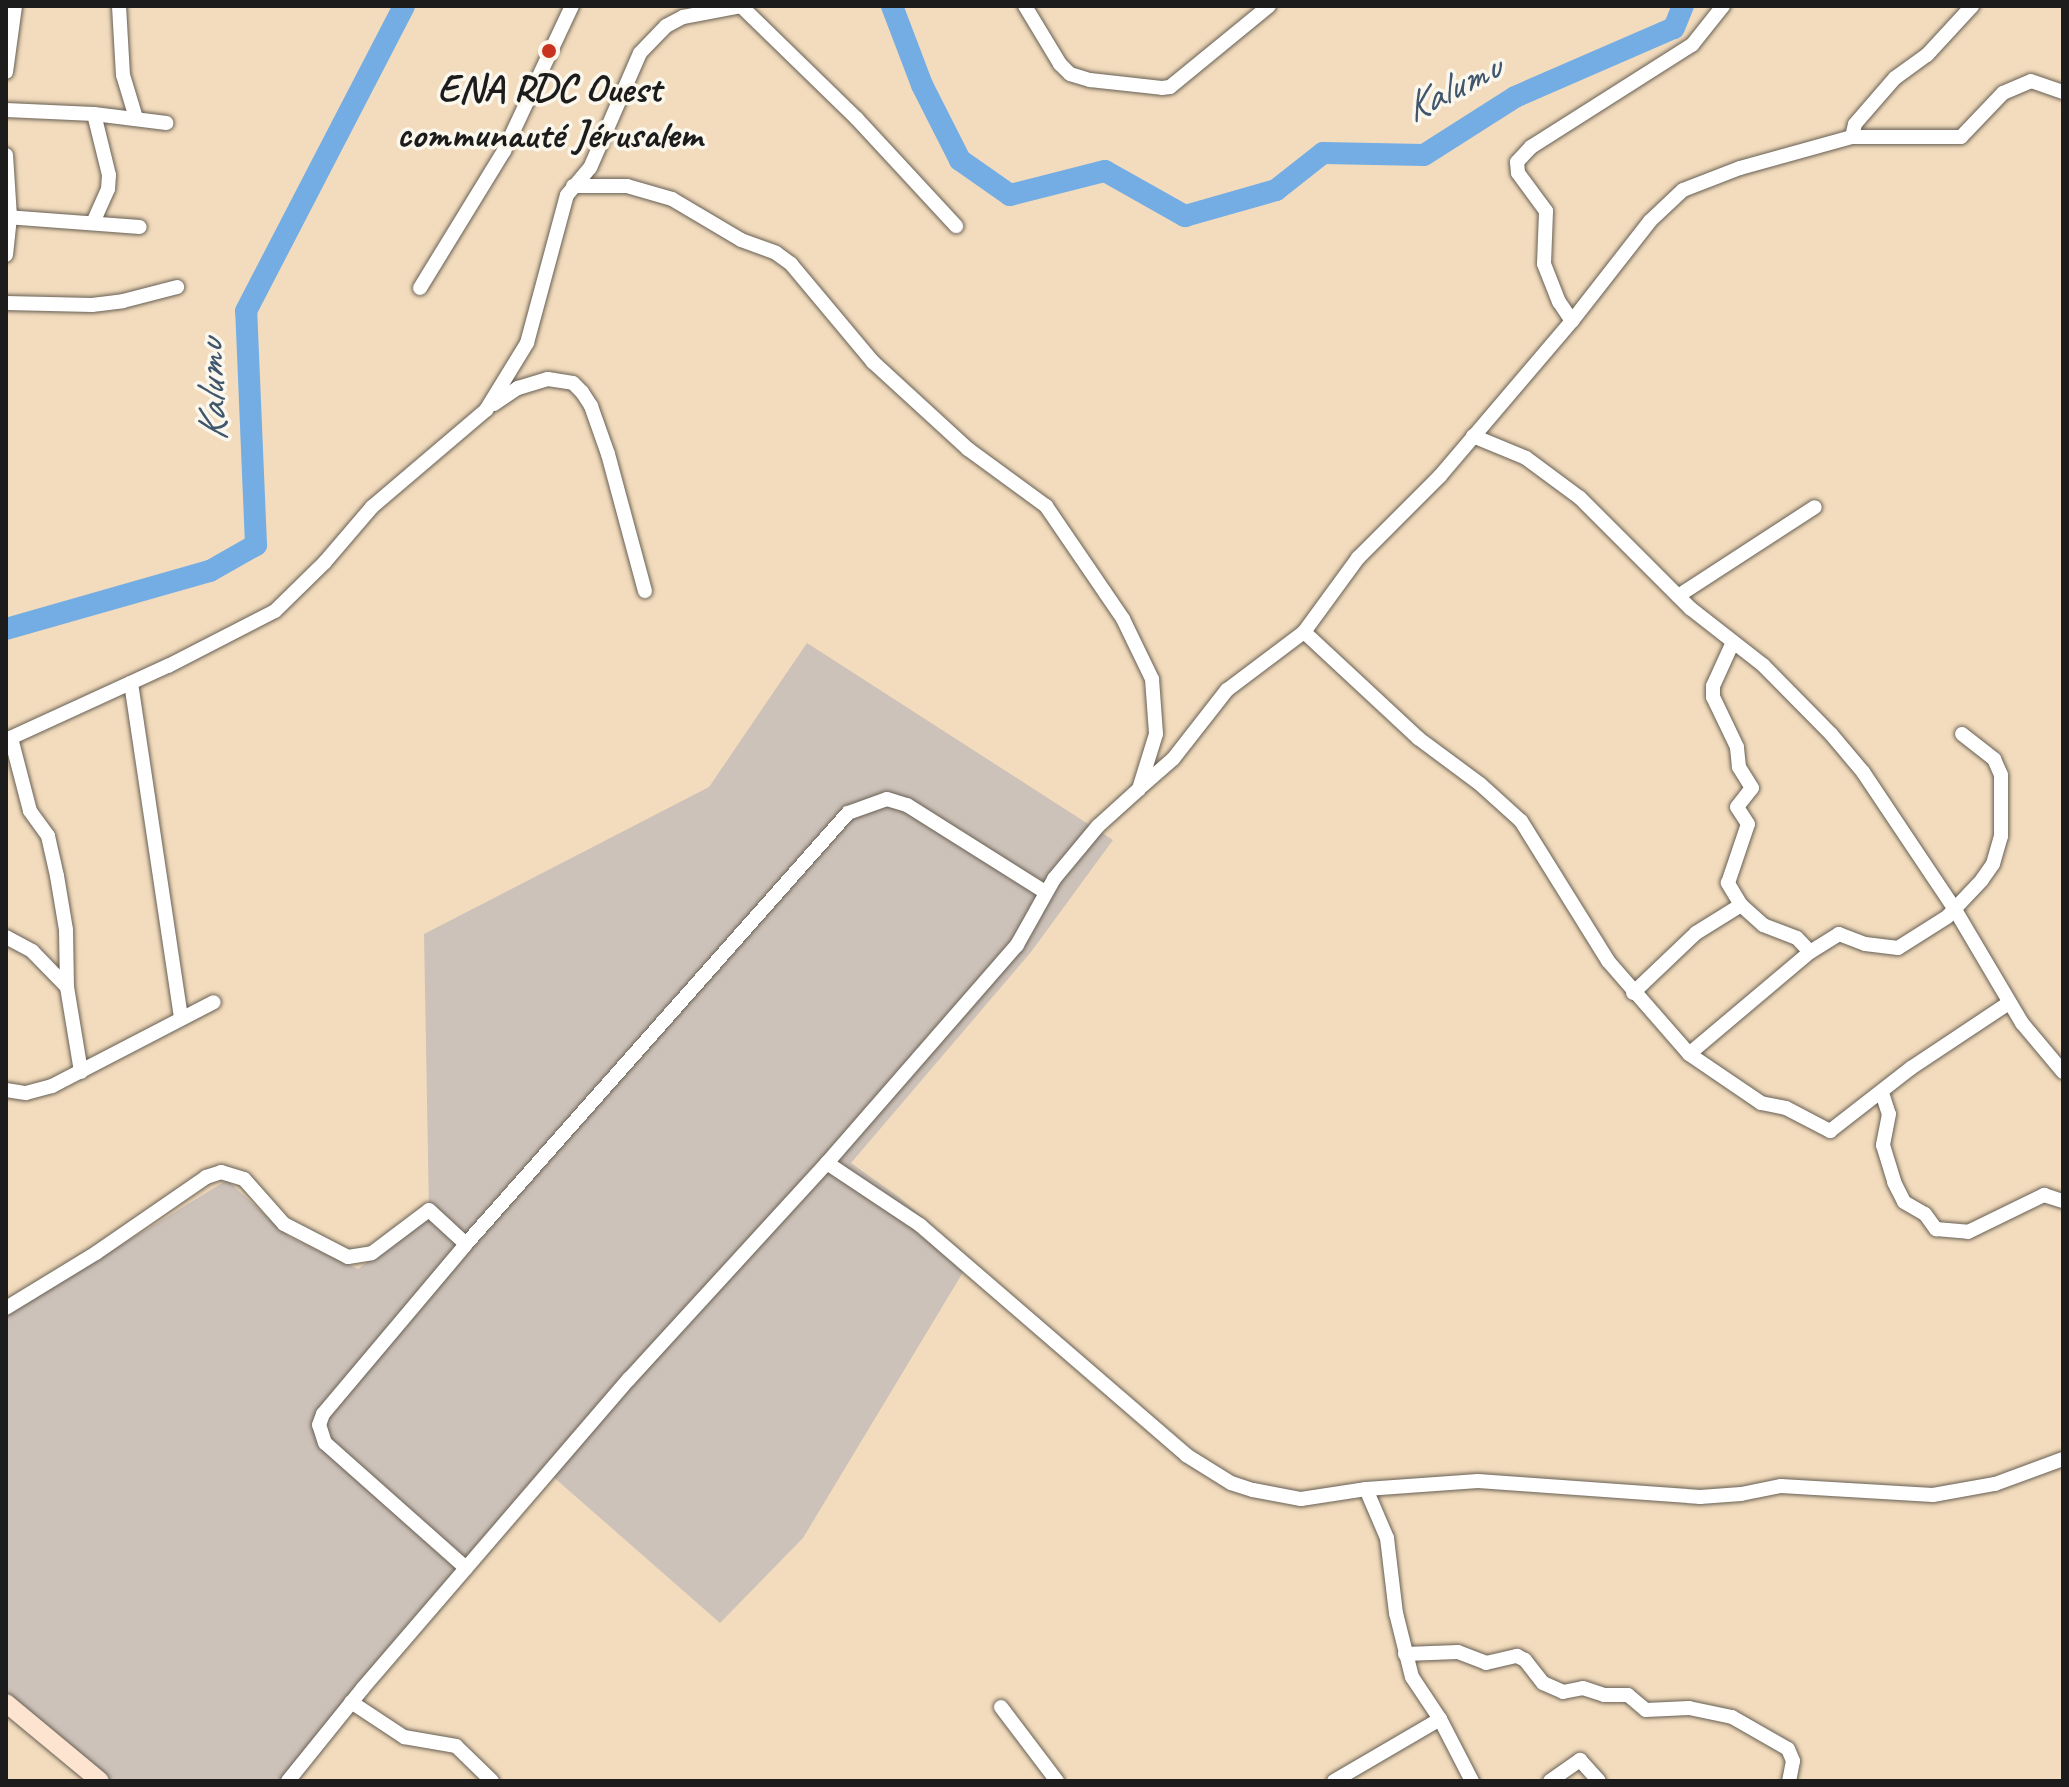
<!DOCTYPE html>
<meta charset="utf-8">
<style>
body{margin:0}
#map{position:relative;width:2069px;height:1787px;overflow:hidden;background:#f3dcbd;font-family:Caveat,sans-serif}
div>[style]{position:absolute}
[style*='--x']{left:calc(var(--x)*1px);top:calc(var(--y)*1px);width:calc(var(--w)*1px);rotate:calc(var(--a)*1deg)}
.industrial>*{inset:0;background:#cdc2b9}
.river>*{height:22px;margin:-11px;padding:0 11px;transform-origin:11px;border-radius:11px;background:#74ade4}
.roads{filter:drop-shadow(0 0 2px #675f54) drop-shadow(0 0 2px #675f54)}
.street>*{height:14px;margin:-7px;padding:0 7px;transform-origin:7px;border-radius:7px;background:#fff}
.secondary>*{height:18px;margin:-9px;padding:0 9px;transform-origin:9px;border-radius:9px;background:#fde4d1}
.dots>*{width:22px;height:22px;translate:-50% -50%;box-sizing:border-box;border:4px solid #fbf7ec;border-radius:50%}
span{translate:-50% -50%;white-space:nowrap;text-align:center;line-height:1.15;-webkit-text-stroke:7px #fbf7ec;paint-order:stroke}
.poi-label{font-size:40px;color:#1c1c1c;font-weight:700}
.water-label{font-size:42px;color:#3f566c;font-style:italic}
.frame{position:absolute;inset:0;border:8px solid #1c1c1c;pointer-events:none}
</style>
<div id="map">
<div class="industrial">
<div style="clip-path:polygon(807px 643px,1113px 840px,1031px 952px,851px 1163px,899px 1197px,971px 1259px,803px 1538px,720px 1623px,550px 1474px,344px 1701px,280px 1781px,103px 1781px,6px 1701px,6px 1316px,227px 1180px,289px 1237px,358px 1269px,429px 1213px,424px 934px,709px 787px)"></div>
</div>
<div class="river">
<div style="--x:892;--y:6;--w:85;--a:69.2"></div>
<div style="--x:922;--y:85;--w:84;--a:63.1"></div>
<div style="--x:960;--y:160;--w:61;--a:35"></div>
<div style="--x:1010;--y:195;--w:98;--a:-14.2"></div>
<div style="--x:1105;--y:171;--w:92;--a:29.4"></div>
<div style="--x:1185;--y:216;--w:95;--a:-15.9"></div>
<div style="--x:1276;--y:190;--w:60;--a:-38.2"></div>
<div style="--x:1323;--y:153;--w:101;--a:1.1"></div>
<div style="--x:1424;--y:155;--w:108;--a:-32.5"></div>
<div style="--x:1515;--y:97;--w:173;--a:-23.5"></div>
<div style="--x:1674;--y:28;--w:24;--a:-68"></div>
<div style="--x:6;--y:629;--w:212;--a:-15.9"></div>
<div style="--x:210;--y:571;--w:53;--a:-29.5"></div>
<div style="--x:256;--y:545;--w:234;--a:-92.4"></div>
<div style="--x:246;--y:311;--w:343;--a:-62.6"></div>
</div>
<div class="roads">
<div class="street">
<div style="--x:119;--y:6;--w:69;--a:86.7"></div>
<div style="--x:123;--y:75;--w:45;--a:73.2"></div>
<div style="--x:1025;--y:6;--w:68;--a:58.9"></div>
<div style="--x:1060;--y:64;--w:14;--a:45"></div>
<div style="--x:1070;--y:74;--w:21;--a:17"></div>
<div style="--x:1090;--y:80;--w:72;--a:6.3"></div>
<div style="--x:1162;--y:88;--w:8;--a:-7"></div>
<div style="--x:1170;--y:87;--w:128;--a:-39.3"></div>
<div style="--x:6;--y:72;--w:67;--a:-82.2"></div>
<div style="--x:6;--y:110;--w:88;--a:2.6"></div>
<div style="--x:94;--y:114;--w:73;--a:7.1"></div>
<div style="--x:94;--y:114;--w:63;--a:76.2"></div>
<div style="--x:109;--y:175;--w:14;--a:94"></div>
<div style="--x:108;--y:189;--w:35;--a:114"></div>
<div style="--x:1852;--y:137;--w:13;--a:-77"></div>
<div style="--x:1855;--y:124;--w:61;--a:-49"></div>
<div style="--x:1895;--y:78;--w:39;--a:-36"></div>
<div style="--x:1927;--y:55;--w:67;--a:-47.4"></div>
<div style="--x:6;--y:155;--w:62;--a:86.3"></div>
<div style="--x:10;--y:217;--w:38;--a:96"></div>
<div style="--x:573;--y:186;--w:54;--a:0"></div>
<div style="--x:627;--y:186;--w:47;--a:16.1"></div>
<div style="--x:672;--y:199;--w:80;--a:30.7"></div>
<div style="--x:741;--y:240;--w:37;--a:20"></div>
<div style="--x:776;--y:253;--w:19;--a:36"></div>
<div style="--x:791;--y:264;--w:128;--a:50.1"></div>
<div style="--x:873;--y:362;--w:129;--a:42.5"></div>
<div style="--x:968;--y:449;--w:97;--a:36.2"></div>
<div style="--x:1046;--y:506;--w:137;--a:55.7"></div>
<div style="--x:1123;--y:619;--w:67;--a:64.2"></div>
<div style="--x:1152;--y:679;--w:55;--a:85.8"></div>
<div style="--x:1156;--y:734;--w:58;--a:107.2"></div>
<div style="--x:1139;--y:789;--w:55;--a:137.9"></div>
<div style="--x:1098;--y:826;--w:69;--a:129.7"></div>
<div style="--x:1054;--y:879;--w:76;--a:119.3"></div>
<div style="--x:1017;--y:945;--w:289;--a:131.1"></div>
<div style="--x:6;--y:217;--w:134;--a:4.3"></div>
<div style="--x:420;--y:288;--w:161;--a:-58.5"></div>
<div style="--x:504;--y:151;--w:160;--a:-64.9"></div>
<div style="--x:6;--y:303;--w:86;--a:1.3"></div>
<div style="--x:92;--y:305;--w:31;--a:-7"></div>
<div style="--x:123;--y:301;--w:56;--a:-14.5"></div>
<div style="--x:1572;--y:321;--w:23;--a:-124"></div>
<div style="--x:1559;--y:302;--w:41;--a:-111.5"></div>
<div style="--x:1544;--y:264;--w:53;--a:-87.8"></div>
<div style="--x:1546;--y:211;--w:47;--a:-126.4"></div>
<div style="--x:1518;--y:173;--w:11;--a:-95"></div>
<div style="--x:1517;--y:162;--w:21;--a:-47"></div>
<div style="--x:1531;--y:147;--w:191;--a:-32.4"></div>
<div style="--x:1692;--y:45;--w:50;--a:-51.5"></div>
<div style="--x:494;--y:404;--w:29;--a:-34"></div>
<div style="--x:518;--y:388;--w:31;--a:-17"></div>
<div style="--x:548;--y:379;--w:25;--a:9"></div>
<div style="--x:573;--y:383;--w:13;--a:45"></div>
<div style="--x:582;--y:392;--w:17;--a:57"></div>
<div style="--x:591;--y:406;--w:51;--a:70.5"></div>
<div style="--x:608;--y:454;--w:142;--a:74.9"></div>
<div style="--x:1473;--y:436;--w:57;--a:22.5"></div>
<div style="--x:1526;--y:458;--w:67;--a:36.5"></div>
<div style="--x:1580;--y:498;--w:156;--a:45"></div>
<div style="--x:1690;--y:608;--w:93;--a:38"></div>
<div style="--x:1763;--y:665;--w:97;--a:45.4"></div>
<div style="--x:1831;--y:734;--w:50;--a:49.9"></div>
<div style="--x:1863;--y:772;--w:164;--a:56.2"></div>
<div style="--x:1954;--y:908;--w:134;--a:59.4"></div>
<div style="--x:2022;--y:1023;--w:64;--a:50.1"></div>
<div style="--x:1678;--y:596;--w:163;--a:-33"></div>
<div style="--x:1304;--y:632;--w:156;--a:42.9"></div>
<div style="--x:1418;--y:738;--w:77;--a:36.6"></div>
<div style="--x:1480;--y:784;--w:55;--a:42.1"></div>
<div style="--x:1521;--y:821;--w:165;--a:58.1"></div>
<div style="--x:1608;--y:961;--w:123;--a:48.9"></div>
<div style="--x:131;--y:683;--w:339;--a:81.5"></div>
<div style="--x:1962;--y:734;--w:41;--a:38"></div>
<div style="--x:1994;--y:759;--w:17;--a:66"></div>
<div style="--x:2001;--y:775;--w:61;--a:90"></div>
<div style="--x:2001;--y:836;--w:29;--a:106"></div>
<div style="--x:1993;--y:864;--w:19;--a:125"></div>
<div style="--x:1982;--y:880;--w:51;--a:133.4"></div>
<div style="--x:1947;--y:917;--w:58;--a:147.7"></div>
<div style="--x:1898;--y:948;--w:33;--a:-173"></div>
<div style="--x:1865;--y:944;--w:28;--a:-159"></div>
<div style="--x:1839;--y:934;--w:34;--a:148"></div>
<div style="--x:1810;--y:952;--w:158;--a:139.9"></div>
<div style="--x:1689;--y:1054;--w:87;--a:34.2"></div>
<div style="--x:1761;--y:1103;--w:25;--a:11"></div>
<div style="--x:1786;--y:1108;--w:50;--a:27.6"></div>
<div style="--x:1830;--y:1131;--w:103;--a:-37.9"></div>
<div style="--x:1911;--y:1068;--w:118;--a:-33.6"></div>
<div style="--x:11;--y:738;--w:75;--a:75.4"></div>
<div style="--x:30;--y:811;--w:31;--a:54"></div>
<div style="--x:48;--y:836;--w:41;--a:77.3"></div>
<div style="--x:57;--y:876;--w:55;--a:80.5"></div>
<div style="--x:66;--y:930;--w:57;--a:89"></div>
<div style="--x:6;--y:740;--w:178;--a:-24.6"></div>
<div style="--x:168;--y:666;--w:120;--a:-27.2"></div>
<div style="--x:275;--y:611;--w:70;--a:-44.4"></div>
<div style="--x:325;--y:562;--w:72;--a:-49.5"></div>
<div style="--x:372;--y:507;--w:150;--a:-40.4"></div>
<div style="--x:486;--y:410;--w:79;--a:-58.5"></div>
<div style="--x:527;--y:343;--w:153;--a:-74.9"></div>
<div style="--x:567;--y:195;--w:35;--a:-50"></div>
<div style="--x:590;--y:168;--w:125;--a:-66.5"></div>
<div style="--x:640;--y:53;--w:37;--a:-46"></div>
<div style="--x:666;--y:26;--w:19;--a:-28"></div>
<div style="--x:683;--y:17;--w:59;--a:-10.7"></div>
<div style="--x:741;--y:6;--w:162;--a:44.2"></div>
<div style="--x:857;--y:119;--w:146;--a:47.2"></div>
<div style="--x:1142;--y:786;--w:41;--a:-41.1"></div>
<div style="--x:1173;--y:759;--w:88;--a:-52"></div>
<div style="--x:1227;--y:690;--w:96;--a:-37"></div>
<div style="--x:1304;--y:632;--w:92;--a:-53.9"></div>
<div style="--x:1358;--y:558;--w:116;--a:-45"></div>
<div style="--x:1440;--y:476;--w:204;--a:-49.6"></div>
<div style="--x:1572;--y:321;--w:127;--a:-52"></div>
<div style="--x:1650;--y:221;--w:45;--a:-43.2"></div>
<div style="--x:1683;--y:190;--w:61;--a:-21.1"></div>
<div style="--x:1740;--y:168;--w:116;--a:-15.5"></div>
<div style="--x:1852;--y:137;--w:109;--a:0"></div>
<div style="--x:1961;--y:137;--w:61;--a:-46.3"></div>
<div style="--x:2003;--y:93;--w:30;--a:-23"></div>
<div style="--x:2031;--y:81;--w:34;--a:19"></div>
<div style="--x:1741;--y:905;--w:30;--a:42"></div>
<div style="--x:1763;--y:925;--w:36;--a:21"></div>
<div style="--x:1797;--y:938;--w:19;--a:47"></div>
<div style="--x:6;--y:937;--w:30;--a:28"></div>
<div style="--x:32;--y:951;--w:50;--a:45.8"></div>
<div style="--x:67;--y:987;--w:86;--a:80.6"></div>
<div style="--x:1633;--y:993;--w:87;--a:-43.6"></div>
<div style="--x:1696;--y:933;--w:53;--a:-31.9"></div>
<div style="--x:1741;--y:905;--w:26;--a:-121"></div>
<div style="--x:1728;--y:883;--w:62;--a:-71.3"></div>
<div style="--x:1748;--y:824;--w:20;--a:-123"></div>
<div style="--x:1737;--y:807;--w:24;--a:-52"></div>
<div style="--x:1752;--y:788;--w:25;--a:-122"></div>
<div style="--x:1739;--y:767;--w:20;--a:-96"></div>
<div style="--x:1737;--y:747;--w:55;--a:-115.6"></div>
<div style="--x:1713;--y:697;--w:11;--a:-90"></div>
<div style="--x:1713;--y:686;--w:48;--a:-65.6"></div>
<div style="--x:6;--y:1090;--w:20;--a:9"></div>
<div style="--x:26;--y:1093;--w:27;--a:-15"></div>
<div style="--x:52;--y:1086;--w:182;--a:-27.4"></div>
<div style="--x:1882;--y:1093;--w:22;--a:72"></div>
<div style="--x:1889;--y:1114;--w:32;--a:101"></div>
<div style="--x:1883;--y:1145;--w:39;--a:73"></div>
<div style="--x:1894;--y:1182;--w:22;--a:63"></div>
<div style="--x:1904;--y:1202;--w:24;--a:30"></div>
<div style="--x:1925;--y:1214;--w:19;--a:54"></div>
<div style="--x:1936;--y:1229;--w:32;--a:5"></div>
<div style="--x:1968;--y:1232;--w:85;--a:-26"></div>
<div style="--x:2044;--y:1195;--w:20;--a:18"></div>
<div style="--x:6;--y:1308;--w:105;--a:-31.4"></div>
<div style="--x:96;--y:1253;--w:134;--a:-34.6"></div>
<div style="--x:206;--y:1177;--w:16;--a:-18"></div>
<div style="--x:221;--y:1172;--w:24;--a:17"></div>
<div style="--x:244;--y:1179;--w:60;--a:48.4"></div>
<div style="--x:284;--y:1224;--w:72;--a:27.3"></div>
<div style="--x:348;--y:1257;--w:24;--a:-9"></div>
<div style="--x:372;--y:1253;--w:71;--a:-37"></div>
<div style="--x:429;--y:1210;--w:50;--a:42.6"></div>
<div style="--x:1366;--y:1489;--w:53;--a:66.8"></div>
<div style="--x:1387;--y:1538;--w:76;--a:83.2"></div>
<div style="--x:1396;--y:1613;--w:66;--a:76"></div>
<div style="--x:1412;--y:1677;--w:50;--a:56.3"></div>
<div style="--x:1440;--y:1719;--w:70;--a:62.7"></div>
<div style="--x:466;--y:1568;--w:188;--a:-138.4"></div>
<div style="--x:325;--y:1443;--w:19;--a:-108"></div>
<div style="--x:319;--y:1425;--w:12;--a:-70"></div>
<div style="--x:323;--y:1414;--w:222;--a:-49.9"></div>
<div style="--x:466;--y:1244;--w:576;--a:-48.45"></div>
<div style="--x:848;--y:813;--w:41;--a:-19.7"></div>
<div style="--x:887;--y:799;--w:21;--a:17"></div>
<div style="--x:907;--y:805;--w:163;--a:32.2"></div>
<div style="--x:1405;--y:1654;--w:53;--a:-2.2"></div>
<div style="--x:1458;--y:1652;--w:30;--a:21"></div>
<div style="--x:1486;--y:1663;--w:32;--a:-13"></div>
<div style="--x:1517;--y:1656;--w:9;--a:27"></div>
<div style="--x:1525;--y:1660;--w:29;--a:52"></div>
<div style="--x:1543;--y:1683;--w:22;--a:24"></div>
<div style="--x:1563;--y:1692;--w:20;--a:-11"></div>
<div style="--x:1583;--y:1688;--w:22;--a:18"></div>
<div style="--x:1604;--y:1695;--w:24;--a:0"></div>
<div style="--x:1628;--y:1695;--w:23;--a:40"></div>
<div style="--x:1646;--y:1710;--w:43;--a:-2.7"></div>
<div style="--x:1689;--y:1708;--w:44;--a:11.8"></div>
<div style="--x:1732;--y:1717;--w:64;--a:29.7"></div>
<div style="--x:1788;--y:1749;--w:13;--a:67"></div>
<div style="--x:1793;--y:1761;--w:20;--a:101"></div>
<div style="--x:351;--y:1702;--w:64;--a:33.4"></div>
<div style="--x:404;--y:1737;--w:53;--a:9.8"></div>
<div style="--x:456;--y:1746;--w:50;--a:44.2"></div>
<div style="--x:1001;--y:1707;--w:93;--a:52.9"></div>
<div style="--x:288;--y:1781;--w:119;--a:-51.1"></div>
<div style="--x:363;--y:1688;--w:408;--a:-49.3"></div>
<div style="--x:629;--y:1379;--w:293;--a:-47.5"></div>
<div style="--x:827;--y:1163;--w:112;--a:33.7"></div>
<div style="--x:920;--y:1225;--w:352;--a:40.8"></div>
<div style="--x:1186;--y:1455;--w:53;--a:31.9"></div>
<div style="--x:1231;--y:1483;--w:23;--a:18"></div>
<div style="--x:1253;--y:1490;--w:49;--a:10.6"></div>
<div style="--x:1301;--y:1499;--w:66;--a:-8.7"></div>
<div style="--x:1366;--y:1489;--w:112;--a:-4.1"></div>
<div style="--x:1478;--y:1481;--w:223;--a:4.1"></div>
<div style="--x:1700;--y:1497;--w:41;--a:-4.2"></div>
<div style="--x:1741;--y:1494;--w:41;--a:-11.3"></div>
<div style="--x:1781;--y:1486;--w:152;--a:3.4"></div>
<div style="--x:1933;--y:1495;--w:63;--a:-10.1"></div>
<div style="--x:1995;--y:1484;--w:72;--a:-20.2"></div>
<div style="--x:1334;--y:1781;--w:123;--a:-30.3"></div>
<div style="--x:1550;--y:1781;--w:37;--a:-35"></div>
<div style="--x:1580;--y:1760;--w:28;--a:48"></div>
</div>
<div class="secondary">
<div style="--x:6;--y:1703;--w:122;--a:39.7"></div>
</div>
</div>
<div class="dots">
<div style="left:549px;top:51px;background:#c8321e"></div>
</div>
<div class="poi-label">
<span style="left:549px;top:111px">ENA RDC Ouest<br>communauté Jérusalem</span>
</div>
<div class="water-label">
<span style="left:1452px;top:88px;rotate:-27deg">Kalumu</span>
<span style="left:212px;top:391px;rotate:-92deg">Kalumu</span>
</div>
<div class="frame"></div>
</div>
